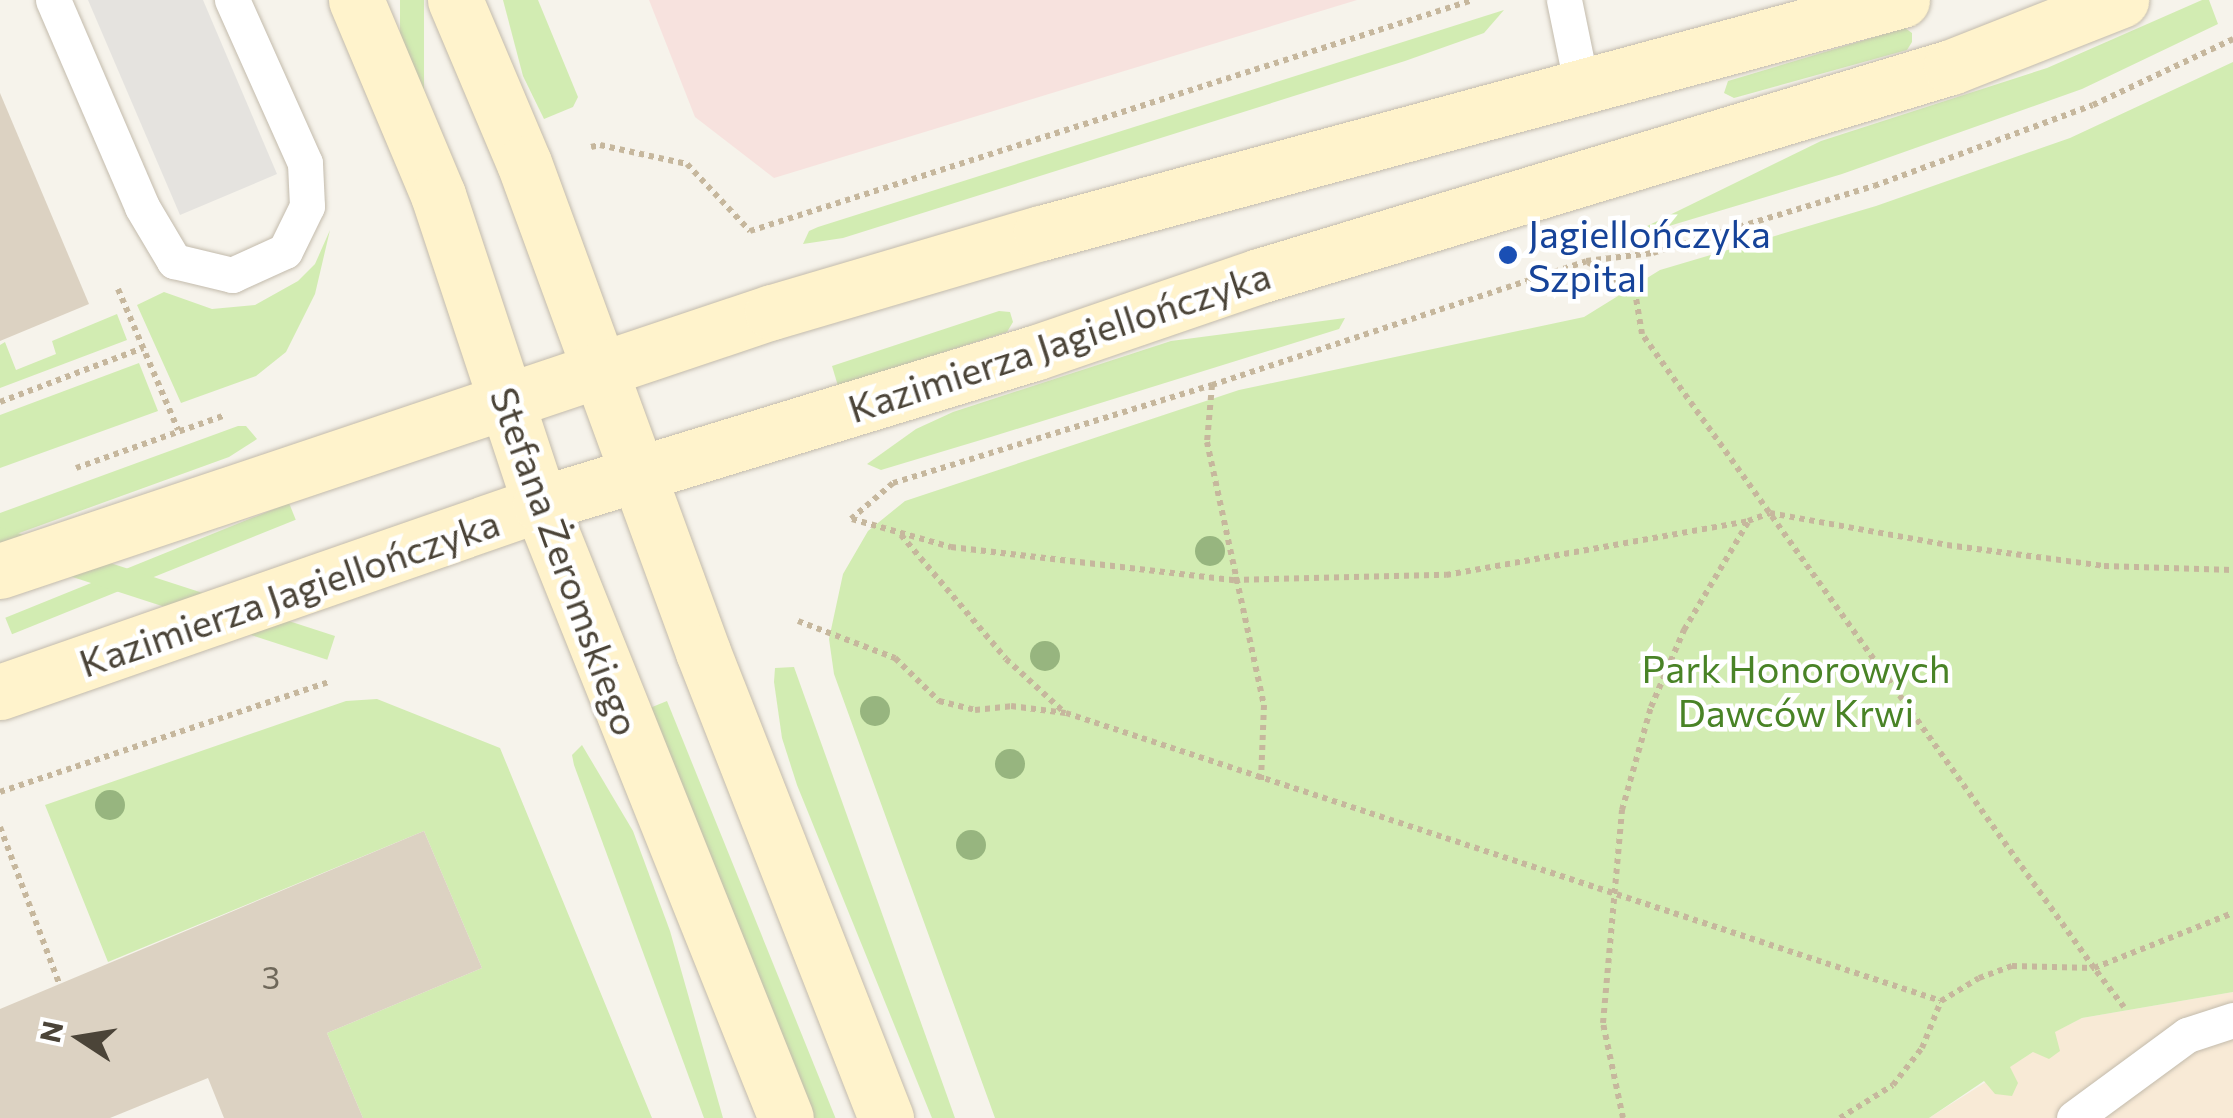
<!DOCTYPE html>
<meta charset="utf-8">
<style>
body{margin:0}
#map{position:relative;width:2233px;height:1118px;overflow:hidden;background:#f6f3eb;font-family:Commissioner,sans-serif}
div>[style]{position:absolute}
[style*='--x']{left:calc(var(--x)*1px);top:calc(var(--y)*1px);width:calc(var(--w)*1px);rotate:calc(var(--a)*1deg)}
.commercial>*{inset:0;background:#f8ead6}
.medical>*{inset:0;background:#f7e2de}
.green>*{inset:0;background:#d2ecb2;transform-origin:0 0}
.parking>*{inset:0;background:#e5e3df}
.building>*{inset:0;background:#dcd2c2}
.path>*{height:6px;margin-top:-3px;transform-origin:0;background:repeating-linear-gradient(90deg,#c6b79d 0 5px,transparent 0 10px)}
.roads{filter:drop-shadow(0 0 2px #c3bbac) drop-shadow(0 0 2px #c3bbac)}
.lane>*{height:35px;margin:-17.5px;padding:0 17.5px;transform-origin:17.5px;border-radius:17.5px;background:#fff}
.secondary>*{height:55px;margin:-27.5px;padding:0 27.5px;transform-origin:27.5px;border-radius:27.5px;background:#fff3cc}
.trees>*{width:30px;height:30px;margin:-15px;border-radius:50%;background:#97b57f}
.dots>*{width:28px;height:28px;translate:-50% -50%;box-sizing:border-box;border:5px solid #fff;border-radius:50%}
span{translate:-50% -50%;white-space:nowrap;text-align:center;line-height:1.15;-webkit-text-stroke:9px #fff;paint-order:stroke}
.number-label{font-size:32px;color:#6f685a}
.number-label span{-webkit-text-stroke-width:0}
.transit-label{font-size:38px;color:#164399}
.left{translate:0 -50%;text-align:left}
.street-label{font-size:38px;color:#4b4438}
.park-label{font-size:38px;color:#498326}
.north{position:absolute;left:30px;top:988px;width:100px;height:100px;-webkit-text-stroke:8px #fff;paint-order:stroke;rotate:282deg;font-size:28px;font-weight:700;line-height:40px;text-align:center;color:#4b4438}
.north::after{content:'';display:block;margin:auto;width:35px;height:45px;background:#4b4438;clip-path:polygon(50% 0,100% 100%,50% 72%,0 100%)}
</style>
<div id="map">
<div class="commercial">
<div style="clip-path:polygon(2233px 992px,2233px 1118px,1929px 1118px,2033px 1052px,2054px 1032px,2082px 1018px)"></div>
</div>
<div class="medical">
<div style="clip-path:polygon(649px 0,1357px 0,774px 178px,695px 117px)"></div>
</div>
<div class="green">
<div style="left:400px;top:0;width:24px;height:164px"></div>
<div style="clip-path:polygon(503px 0,538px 0,578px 97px,573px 107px,544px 119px,523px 76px)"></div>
<div style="clip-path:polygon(2202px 0,2209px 0,2218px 24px,2082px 89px,1842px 174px,1639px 235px,1637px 231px,1821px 141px,2047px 68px)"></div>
<div style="clip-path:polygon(1504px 10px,1484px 33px,1405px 61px,843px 238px,803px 244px,809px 231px,818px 227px)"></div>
<div style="clip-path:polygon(1905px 28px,1912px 33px,1912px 42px,1907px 50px,1734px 98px,1724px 93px,1728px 81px)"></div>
<div style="clip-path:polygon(2233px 62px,2233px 992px,2082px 1018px,2055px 1032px,2060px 1051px,2049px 1059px,2033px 1052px,2010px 1067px,2018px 1083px,2012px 1096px,1995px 1094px,1984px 1081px,1929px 1118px,995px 1118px,834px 674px,829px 639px,843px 574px,868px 531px,905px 501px,1239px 390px,1584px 317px,1660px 270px,1876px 206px,2070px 138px)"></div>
<div style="clip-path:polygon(330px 230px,315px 294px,286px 352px,256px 376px,181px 403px,137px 305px,164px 292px,212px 309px,255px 305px,298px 281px,315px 264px)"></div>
<div style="clip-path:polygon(999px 311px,1010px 312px,1013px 322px,1007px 332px,838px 386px,832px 366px)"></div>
<div style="clip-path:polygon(117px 314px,127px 340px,0 388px,0 345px,5px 342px,16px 370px,56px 354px,52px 341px)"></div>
<div style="clip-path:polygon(1345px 318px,1339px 329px,994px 436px,881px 470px,867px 464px,916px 429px,953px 412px,1171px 341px)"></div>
<div style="clip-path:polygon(139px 363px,158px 411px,0 468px,0 415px)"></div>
<div style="clip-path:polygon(238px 426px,246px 426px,257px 439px,229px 457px,0 540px,0 513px)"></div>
<div style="left:289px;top:503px;width:18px;height:306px;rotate:68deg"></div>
<div style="left:335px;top:636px;width:25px;height:355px;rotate:108deg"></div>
<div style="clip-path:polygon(794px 667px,955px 1118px,932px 1118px,797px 785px,782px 738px,774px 682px,775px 668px)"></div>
<div style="clip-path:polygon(377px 699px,500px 748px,652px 1118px,363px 1118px,327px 1033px,482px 968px,424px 831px,108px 962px,45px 805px,346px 701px)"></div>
<div style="left:667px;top:701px;width:451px;height:22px;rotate:68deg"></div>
<div style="clip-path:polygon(582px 745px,633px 831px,670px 931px,723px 1118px,704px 1118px,574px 765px,572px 755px)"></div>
</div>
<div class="parking">
<div style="clip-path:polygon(88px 0,203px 0,277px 174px,180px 215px)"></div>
</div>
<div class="building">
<div style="clip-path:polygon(0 93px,89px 304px,0 341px)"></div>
<div style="clip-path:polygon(424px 831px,482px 968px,327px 1033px,363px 1118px,224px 1118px,208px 1078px,110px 1118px,0 1118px,0 1009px)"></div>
</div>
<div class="path">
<div style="--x:591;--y:147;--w:9;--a:-13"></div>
<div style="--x:600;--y:145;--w:89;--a:12.3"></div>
<div style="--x:687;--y:164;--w:92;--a:46.8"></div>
<div style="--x:750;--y:231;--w:759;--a:-17.72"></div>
<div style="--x:118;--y:289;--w:153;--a:66.9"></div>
<div style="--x:1212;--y:385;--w:57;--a:95"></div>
<div style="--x:1207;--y:442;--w:269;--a:77.8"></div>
<div style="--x:1264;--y:705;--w:75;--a:92.3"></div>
<div style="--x:0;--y:402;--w:153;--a:-20.7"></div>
<div style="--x:76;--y:468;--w:156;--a:-19.5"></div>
<div style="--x:851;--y:519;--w:55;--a:-40.6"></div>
<div style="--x:893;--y:483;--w:334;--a:-17.1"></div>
<div style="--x:1212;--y:385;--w:394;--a:-18.3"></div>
<div style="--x:1586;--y:261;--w:67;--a:-6.8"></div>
<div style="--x:1653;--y:253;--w:231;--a:-16.9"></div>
<div style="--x:1874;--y:186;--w:233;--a:-20.3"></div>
<div style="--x:2093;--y:105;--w:155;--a:-25.2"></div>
<div style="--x:852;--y:519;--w:103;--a:15.8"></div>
<div style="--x:951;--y:547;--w:285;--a:6.7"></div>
<div style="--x:1234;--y:580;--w:212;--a:-1.4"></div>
<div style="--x:1446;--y:575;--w:307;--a:-10.1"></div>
<div style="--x:1748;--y:521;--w:23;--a:-20"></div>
<div style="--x:1770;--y:513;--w:180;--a:10.2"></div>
<div style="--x:1947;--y:545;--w:158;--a:7.6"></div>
<div style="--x:2104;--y:566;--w:129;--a:1.8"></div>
<div style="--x:901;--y:535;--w:162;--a:49.7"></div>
<div style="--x:1006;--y:659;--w:80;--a:42.5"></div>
<div style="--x:798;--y:621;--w:104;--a:20.9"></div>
<div style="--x:895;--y:658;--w:62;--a:44.3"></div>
<div style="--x:939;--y:701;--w:37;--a:14"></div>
<div style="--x:975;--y:710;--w:36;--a:-6"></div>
<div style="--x:1011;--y:706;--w:55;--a:7.3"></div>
<div style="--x:1066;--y:713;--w:921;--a:18.22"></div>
<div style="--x:1941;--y:1001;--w:44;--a:-31.2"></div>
<div style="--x:1979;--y:978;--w:35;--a:-20"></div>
<div style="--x:2012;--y:966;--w:82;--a:1.4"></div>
<div style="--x:2094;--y:968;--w:779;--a:-125.49"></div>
<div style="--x:1642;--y:334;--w:43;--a:-99.5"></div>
<div style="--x:1635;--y:292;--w:58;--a:-147.7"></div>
<div style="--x:0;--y:792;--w:349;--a:-18.5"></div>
<div style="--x:0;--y:827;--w:167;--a:69.3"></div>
<div style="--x:2124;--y:1007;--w:49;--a:-127.6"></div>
<div style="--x:2094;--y:968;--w:149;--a:-21.6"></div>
<div style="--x:1623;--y:1118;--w:97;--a:-101.9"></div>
<div style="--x:1603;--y:1023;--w:214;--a:-84.9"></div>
<div style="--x:1622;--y:810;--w:107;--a:-74.3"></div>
<div style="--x:1651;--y:707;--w:84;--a:-66.8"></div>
<div style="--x:1684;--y:630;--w:126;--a:-59.3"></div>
<div style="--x:1840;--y:1118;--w:62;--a:-31.9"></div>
<div style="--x:1893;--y:1085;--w:47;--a:-51.9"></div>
<div style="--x:1922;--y:1048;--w:51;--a:-68"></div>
</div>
<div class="roads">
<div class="lane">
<div style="--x:53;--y:0;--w:225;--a:66.7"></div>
<div style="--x:142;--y:207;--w:63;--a:59.3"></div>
<div style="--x:174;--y:261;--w:60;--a:13.6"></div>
<div style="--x:232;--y:275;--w:58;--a:-24.4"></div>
<div style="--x:285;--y:251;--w:50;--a:-63.9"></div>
<div style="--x:307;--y:206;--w:43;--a:-92.7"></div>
<div style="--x:305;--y:163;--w:179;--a:-114.1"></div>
<div style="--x:1564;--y:0;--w:90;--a:78.4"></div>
<div style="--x:2074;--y:1118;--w:140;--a:-36.3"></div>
<div style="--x:2187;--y:1035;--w:48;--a:-18.1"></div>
</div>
<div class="secondary">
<div style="--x:356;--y:0;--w:212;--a:67.2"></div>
<div style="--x:438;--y:195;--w:325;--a:71.7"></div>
<div style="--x:540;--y:504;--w:661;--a:68.17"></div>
<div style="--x:455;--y:0;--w:177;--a:67.1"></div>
<div style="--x:524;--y:163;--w:521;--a:69.89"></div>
<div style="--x:703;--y:652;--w:501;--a:68.56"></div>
<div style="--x:0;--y:571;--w:814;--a:-18.55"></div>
<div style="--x:772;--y:312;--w:280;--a:-16.4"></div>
<div style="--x:1041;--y:233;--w:892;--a:-15.14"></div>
<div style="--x:0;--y:692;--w:572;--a:-19.2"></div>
<div style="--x:540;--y:504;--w:517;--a:-17"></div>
<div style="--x:1034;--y:353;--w:238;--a:-18.9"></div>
<div style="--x:1259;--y:276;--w:723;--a:-16.81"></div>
<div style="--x:1951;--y:67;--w:183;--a:-21.5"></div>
</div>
</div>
<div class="trees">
<div style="left:1210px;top:551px"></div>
<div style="left:1045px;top:656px"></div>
<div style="left:875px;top:711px"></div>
<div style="left:1010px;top:764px"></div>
<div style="left:110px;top:805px"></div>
<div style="left:971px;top:845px"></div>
</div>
<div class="dots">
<div style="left:1508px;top:255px;background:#1a4fb4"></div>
</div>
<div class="number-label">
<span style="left:271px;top:976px">3</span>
</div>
<div class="transit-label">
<span class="left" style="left:1528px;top:255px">Jagiellończyka<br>Szpital</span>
</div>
<div class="street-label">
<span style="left:1059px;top:341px;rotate:-18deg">Kazimierza Jagiellończyka</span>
<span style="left:566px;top:561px;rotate:70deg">Stefana Żeromskiego</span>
<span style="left:289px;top:592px;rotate:-19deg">Kazimierza Jagiellończyka</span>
</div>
<div class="park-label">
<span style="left:1796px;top:690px">Park Honorowych<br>Dawców Krwi</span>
</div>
<div class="north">N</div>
</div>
